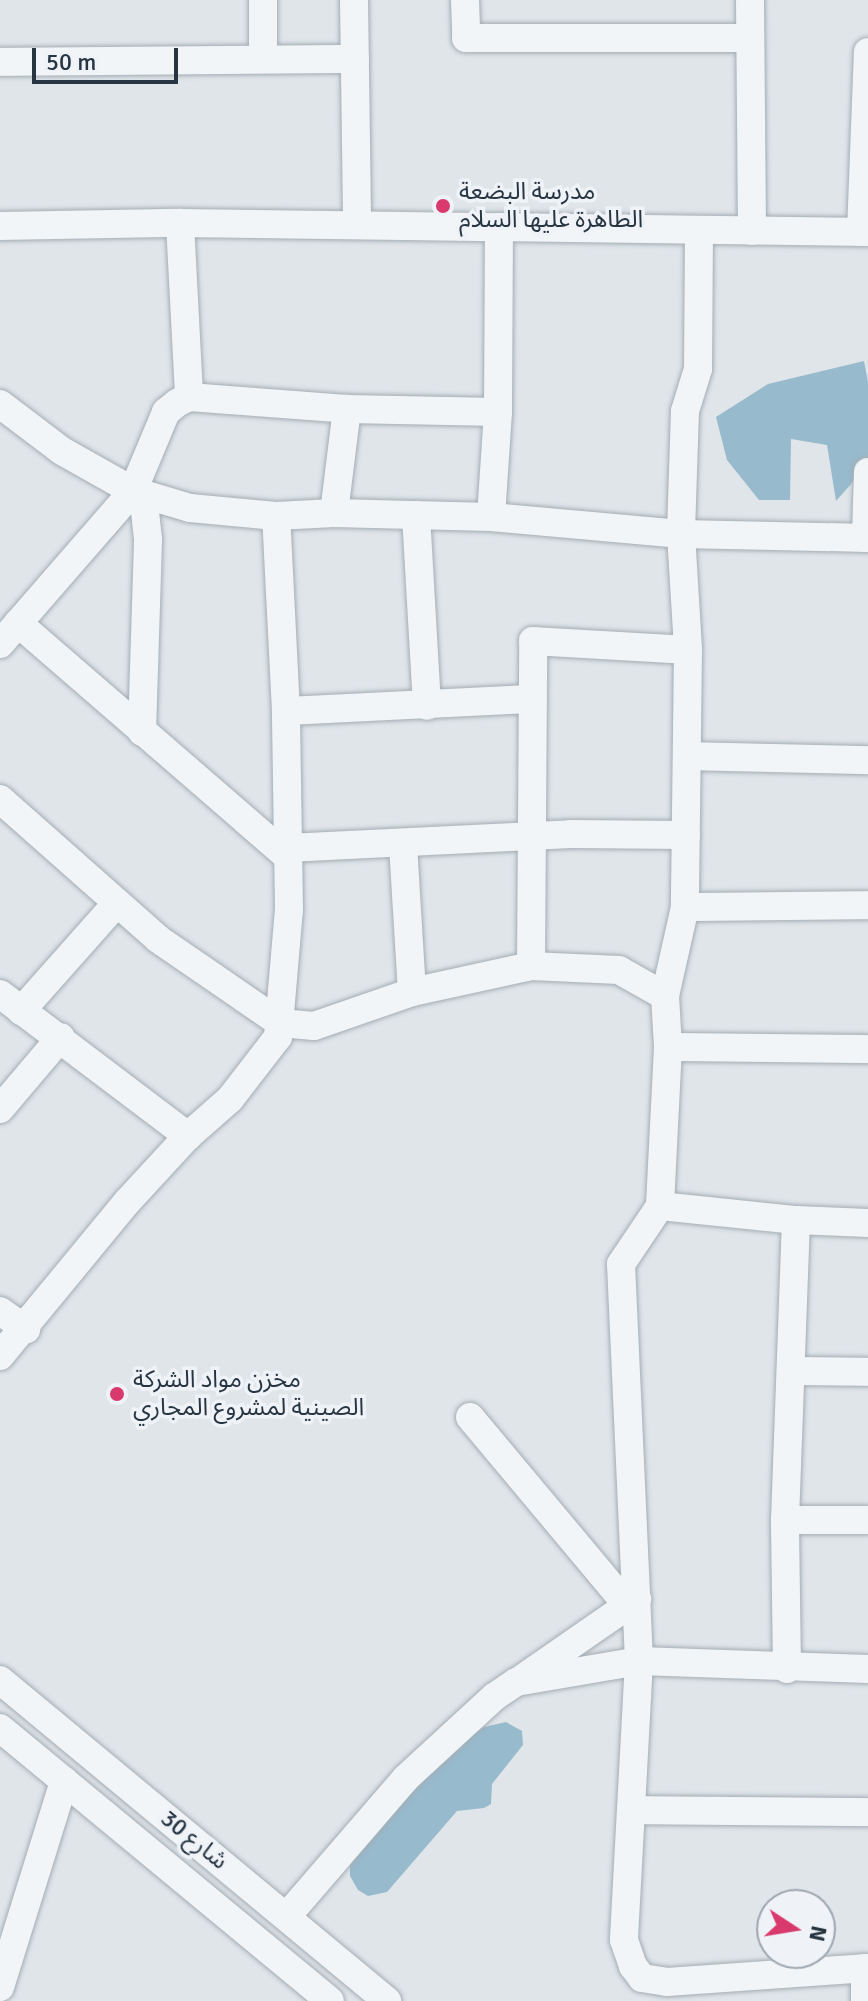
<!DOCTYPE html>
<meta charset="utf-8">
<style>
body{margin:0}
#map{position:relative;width:868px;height:2001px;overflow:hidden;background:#dfe5e9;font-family:Signika,"Noto Sans Arabic",sans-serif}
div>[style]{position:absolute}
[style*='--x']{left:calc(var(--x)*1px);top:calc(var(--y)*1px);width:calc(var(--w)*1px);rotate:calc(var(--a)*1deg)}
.water>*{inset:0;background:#97bacc}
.roads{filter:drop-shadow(0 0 2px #a4adb4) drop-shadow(0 0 2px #a4adb4)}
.minor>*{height:28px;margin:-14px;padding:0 14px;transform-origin:14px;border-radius:14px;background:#f2f5f7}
.dots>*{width:22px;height:22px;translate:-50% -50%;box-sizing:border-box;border:4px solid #eff3f7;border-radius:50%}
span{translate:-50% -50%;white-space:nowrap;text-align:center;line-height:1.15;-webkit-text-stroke:7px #eff3f7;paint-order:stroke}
.poi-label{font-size:24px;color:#273542}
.left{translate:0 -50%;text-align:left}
.street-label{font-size:24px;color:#273542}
.north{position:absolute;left:756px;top:1889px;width:80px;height:80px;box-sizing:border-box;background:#eff3f7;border:2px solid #9fa7af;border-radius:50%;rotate:102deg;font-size:22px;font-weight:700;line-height:32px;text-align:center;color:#273542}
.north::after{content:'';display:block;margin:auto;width:28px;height:36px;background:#d83a6d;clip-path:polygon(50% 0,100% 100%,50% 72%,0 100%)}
.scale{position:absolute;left:32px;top:48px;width:146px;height:36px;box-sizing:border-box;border:4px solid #273542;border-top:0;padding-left:10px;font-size:24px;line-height:28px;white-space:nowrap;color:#273542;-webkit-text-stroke:6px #eff3f7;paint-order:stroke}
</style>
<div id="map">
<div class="water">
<div style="clip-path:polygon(864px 361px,868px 382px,868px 465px,836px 501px,827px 445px,791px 439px,790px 500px,759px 500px,727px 460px,716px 417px,768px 384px)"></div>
<div style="clip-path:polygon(506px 1722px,522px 1731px,523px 1745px,492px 1784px,491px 1804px,484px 1808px,457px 1811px,387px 1892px,368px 1896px,358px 1890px,350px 1876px,350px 1861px,359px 1848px,459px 1744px,484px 1727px)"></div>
</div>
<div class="roads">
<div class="minor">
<div style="--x:354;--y:0;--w:225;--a:89.2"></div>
<div style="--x:465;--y:0;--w:38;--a:88"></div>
<div style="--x:466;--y:38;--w:284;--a:0"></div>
<div style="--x:750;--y:0;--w:231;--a:89.5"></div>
<div style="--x:263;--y:58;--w:58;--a:-90"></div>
<div style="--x:0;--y:62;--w:355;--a:-0.5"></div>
<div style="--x:180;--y:223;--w:174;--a:87"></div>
<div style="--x:0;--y:226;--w:180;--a:-1"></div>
<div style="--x:180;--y:223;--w:688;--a:0.75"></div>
<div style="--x:699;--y:230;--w:139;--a:90.4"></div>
<div style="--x:698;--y:369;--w:44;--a:107.2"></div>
<div style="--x:685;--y:411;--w:123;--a:91.9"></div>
<div style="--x:681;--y:534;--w:116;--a:86.5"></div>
<div style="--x:688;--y:650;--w:257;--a:90.7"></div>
<div style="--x:685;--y:907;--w:91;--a:102.7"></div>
<div style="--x:665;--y:996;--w:51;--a:86.6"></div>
<div style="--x:668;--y:1047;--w:159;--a:92.9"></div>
<div style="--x:660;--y:1206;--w:70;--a:123.9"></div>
<div style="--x:621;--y:1264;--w:397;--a:87.4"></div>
<div style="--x:639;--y:1661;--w:279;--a:93.1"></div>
<div style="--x:624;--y:1940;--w:28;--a:71"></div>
<div style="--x:633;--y:1966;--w:15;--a:53"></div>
<div style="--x:642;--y:1978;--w:25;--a:9"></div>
<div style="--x:667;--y:1982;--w:201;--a:-4"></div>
<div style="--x:861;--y:232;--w:180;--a:-87.8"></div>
<div style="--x:0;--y:404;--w:78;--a:37.2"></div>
<div style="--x:62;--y:451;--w:81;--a:29.4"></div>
<div style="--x:133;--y:491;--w:59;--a:16.6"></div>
<div style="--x:190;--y:508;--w:86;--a:5.3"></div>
<div style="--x:276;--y:516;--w:58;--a:-3"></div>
<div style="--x:334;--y:513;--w:157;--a:1.5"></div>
<div style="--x:491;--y:517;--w:191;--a:5.1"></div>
<div style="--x:681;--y:534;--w:187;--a:1.2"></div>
<div style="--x:334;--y:513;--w:105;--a:-82.9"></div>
<div style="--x:416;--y:515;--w:191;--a:86.7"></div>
<div style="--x:491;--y:517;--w:105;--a:-86.2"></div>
<div style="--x:498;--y:412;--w:185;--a:-89.7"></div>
<div style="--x:866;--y:538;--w:66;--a:-88.3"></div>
<div style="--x:18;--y:623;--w:356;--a:40.9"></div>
<div style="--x:0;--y:644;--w:203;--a:-49"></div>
<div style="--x:133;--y:491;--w:86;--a:-67.3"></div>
<div style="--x:166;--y:412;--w:14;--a:-39"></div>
<div style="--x:177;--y:403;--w:13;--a:-27"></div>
<div style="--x:189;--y:397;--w:158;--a:4.3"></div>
<div style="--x:347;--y:409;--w:151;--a:1.1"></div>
<div style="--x:286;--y:711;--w:245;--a:-2.8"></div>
<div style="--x:142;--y:732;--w:193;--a:-88.2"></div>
<div style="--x:148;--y:539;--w:45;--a:-96.3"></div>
<div style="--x:687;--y:756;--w:181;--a:1.3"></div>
<div style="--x:0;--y:799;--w:211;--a:41.5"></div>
<div style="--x:158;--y:939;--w:148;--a:34.5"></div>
<div style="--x:280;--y:1023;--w:34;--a:5"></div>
<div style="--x:314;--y:1026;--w:104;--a:-19.1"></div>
<div style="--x:412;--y:992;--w:122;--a:-12.3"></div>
<div style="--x:531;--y:966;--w:88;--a:2.6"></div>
<div style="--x:619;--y:970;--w:53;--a:29.5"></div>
<div style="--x:403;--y:845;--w:147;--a:86.5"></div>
<div style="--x:287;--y:848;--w:284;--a:-2.8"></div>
<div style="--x:571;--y:834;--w:115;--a:0.5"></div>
<div style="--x:685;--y:907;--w:183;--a:-0.6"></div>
<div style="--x:531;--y:966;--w:325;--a:-89.6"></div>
<div style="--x:533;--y:641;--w:155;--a:3.3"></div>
<div style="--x:0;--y:994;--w:236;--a:37.1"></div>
<div style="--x:21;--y:1011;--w:144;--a:-48.4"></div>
<div style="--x:668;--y:1047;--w:200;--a:0.6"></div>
<div style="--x:0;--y:1109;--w:94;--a:-49.7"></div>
<div style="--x:660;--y:1206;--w:137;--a:5.9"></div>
<div style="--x:796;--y:1220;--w:72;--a:2.4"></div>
<div style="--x:0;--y:1311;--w:32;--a:35"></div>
<div style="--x:0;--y:1356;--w:200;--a:-50.5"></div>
<div style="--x:127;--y:1202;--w:90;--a:-47.3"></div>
<div style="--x:188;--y:1136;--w:56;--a:-41.4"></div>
<div style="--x:230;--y:1099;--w:78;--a:-52.3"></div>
<div style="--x:278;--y:1037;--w:128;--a:-85.1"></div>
<div style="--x:289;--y:909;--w:198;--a:-90.9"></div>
<div style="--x:286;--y:711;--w:195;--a:-92.9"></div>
<div style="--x:791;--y:1371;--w:77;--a:0.7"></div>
<div style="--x:470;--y:1417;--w:245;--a:50.1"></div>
<div style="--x:785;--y:1520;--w:83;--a:0"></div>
<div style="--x:787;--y:1669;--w:149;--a:-90.8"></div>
<div style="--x:785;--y:1520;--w:300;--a:-87.9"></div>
<div style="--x:523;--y:1678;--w:139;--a:-34.7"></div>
<div style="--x:0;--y:1680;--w:503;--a:39.67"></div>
<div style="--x:0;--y:1728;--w:428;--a:39.6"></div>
<div style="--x:631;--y:1810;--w:237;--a:0.5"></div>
<div style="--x:287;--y:1916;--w:182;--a:-49.2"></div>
<div style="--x:406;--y:1778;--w:120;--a:-42.6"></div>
<div style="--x:494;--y:1697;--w:27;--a:-34"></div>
<div style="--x:516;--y:1682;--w:125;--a:-9.7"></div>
<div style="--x:639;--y:1661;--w:229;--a:2"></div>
<div style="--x:0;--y:1987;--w:216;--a:-72.7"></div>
<div style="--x:865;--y:2001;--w:33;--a:-90"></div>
</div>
</div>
<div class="dots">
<div style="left:443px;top:206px;background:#d83a6d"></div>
<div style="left:117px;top:1394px;background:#d83a6d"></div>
</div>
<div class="poi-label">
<span class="left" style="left:459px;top:206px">مدرسة البضعة<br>الطاهرة عليها السلام</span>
<span class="left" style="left:133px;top:1394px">مخزن مواد الشركة<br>الصينية لمشروع المجاري</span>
</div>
<div class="street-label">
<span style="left:194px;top:1840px;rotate:39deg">شارع 30</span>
</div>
<div class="north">N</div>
<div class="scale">50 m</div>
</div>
